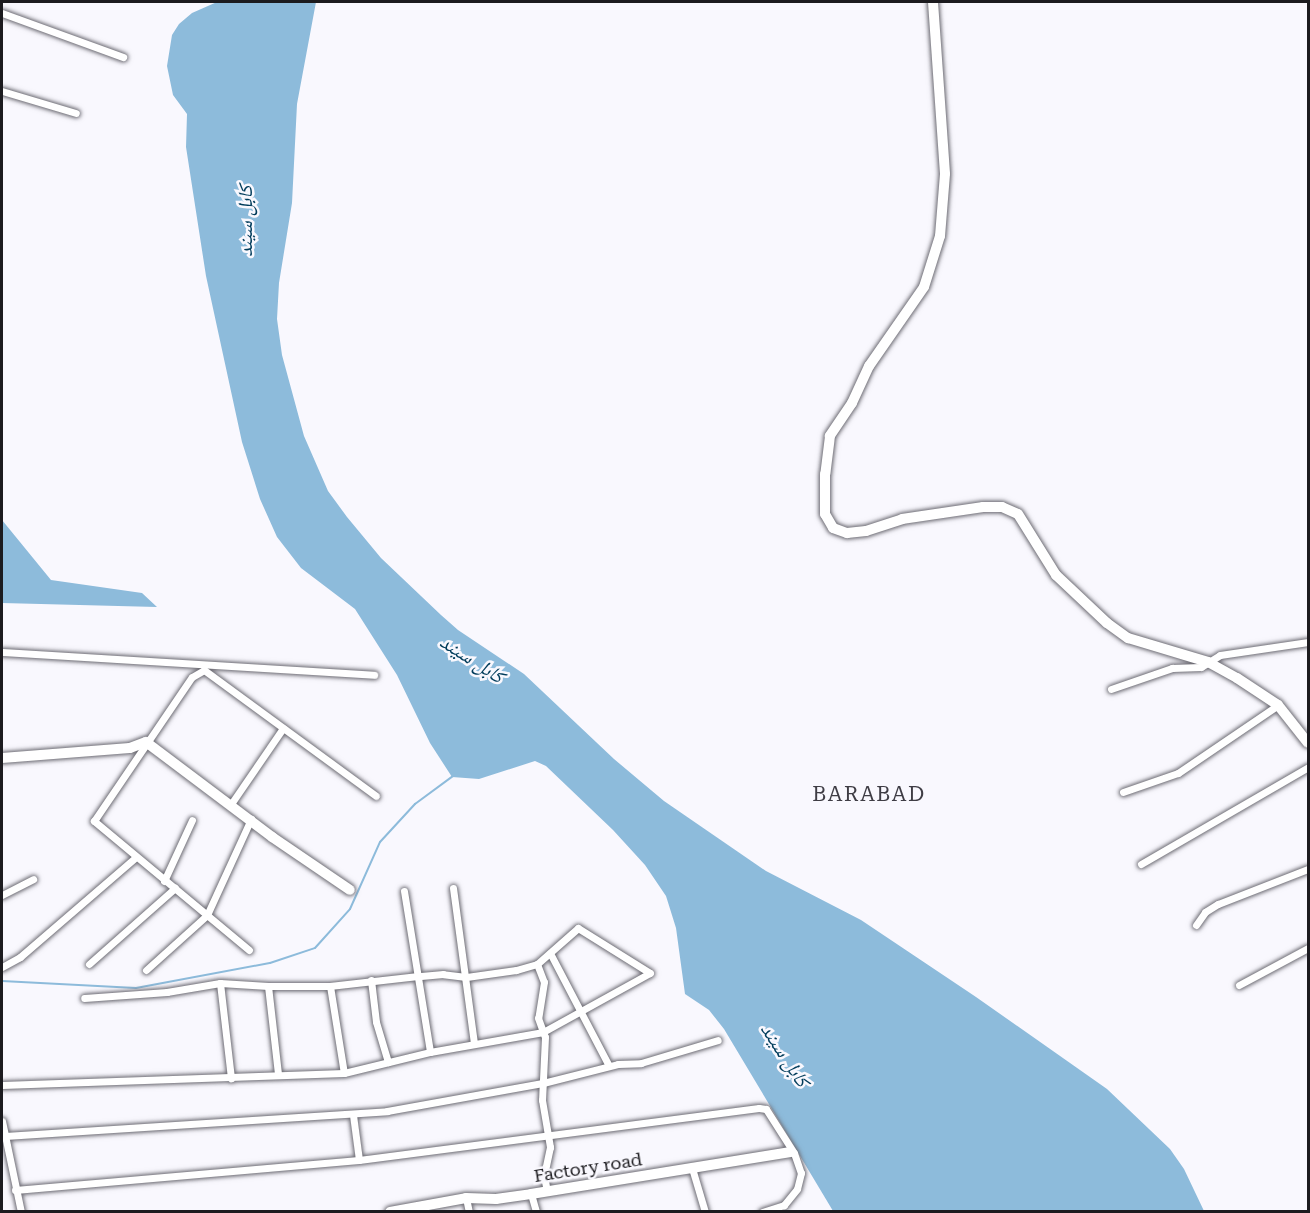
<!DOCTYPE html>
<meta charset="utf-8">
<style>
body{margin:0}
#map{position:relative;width:1310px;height:1213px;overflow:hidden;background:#f9f8fe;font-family:"Roboto Serif","Noto Naskh Arabic",serif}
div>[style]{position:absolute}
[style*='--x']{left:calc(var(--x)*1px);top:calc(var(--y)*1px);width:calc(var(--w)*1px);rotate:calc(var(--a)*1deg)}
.water>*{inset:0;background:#8dbbdb}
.stream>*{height:2px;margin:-1px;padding:0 1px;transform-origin:1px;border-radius:1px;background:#8dbbdb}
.roads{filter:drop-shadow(0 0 2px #6d6c74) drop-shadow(0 0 2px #6d6c74)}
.street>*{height:7px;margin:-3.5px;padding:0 3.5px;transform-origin:3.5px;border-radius:3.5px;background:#fff}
.secondary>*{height:10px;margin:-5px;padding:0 5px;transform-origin:5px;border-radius:5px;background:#fff}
span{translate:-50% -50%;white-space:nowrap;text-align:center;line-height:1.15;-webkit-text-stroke:5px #f9f8fe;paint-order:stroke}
.street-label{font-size:18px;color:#1c1b1f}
.water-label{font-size:20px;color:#003c5b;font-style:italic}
.quarter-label{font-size:21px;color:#3f3d45;letter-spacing:1.5px}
.frame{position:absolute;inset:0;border:3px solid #1c1b1f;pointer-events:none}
</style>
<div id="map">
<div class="water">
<div style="clip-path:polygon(217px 2px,316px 2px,297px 104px,292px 203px,279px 283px,277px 319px,282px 355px,304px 436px,328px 491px,347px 517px,381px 558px,441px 615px,458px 630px,524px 674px,614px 759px,664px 801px,766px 871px,861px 920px,976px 997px,1107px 1089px,1170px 1149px,1184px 1169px,1204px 1211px,833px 1211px,724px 1029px,709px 1010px,685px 994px,676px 928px,666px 896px,645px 865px,613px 830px,546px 766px,535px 761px,479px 779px,452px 777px,430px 743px,397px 675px,355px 609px,301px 568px,277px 537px,260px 499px,242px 442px,206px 276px,186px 147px,187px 114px,173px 95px,167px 66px,172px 35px,179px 24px,192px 13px)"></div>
<div style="clip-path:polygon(2px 520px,51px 580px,142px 593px,157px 607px,2px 603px)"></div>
</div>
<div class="stream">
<div style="--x:2;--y:981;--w:134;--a:3"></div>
<div style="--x:136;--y:988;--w:136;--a:-10.6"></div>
<div style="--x:270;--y:963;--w:47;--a:-18.4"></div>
<div style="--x:315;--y:948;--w:52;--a:-48.1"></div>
<div style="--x:350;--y:909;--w:73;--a:-65.9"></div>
<div style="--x:380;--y:842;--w:52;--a:-47.4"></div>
<div style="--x:415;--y:804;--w:47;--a:-36.4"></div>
</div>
<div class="roads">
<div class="street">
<div style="--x:2;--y:13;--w:129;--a:20"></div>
<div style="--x:2;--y:91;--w:77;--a:16.6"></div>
<div style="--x:2;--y:652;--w:373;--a:3.5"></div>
<div style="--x:1111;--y:689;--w:65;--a:-19"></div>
<div style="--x:1172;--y:668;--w:29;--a:-2"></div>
<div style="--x:1201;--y:667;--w:22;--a:-32"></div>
<div style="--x:1220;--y:655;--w:89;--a:-8.4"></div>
<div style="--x:1123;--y:792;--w:58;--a:-19.1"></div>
<div style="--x:1178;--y:773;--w:121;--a:-34.2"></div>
<div style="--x:231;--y:804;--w:92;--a:-55.6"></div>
<div style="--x:1141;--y:864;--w:193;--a:-30.1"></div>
<div style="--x:164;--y:881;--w:67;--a:-65.3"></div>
<div style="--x:453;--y:888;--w:156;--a:82.3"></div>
<div style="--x:404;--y:891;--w:163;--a:80.8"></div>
<div style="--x:2;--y:895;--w:35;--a:-27"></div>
<div style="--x:1196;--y:925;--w:16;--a:-55"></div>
<div style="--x:1205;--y:912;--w:15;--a:-32"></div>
<div style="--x:1218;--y:904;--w:97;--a:-21.3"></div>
<div style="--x:249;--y:950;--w:202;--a:-140.2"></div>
<div style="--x:94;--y:821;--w:174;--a:-55.8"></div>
<div style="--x:192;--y:677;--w:14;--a:-30"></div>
<div style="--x:204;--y:670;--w:213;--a:36.2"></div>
<div style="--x:550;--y:953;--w:127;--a:62.4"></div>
<div style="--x:89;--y:964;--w:115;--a:-41.5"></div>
<div style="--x:537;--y:964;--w:19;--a:69"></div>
<div style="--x:544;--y:982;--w:36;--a:99"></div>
<div style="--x:538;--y:1018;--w:20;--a:70"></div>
<div style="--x:545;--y:1037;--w:63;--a:92.7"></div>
<div style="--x:542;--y:1100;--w:48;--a:80.3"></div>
<div style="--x:550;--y:1147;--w:30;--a:102"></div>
<div style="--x:544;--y:1176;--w:15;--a:79"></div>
<div style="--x:2;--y:967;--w:21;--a:-29"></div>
<div style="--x:20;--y:957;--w:153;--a:-40.8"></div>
<div style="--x:146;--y:970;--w:82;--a:-42"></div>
<div style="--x:207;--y:915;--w:106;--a:-65.4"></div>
<div style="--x:371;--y:980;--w:42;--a:83.2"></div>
<div style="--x:376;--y:1022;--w:42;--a:73.3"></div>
<div style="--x:220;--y:983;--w:96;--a:83.4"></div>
<div style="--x:1239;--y:985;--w:78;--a:-28.2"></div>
<div style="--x:268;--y:986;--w:89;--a:83.5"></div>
<div style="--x:330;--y:986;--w:88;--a:80.9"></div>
<div style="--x:2;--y:1085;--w:342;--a:-2"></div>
<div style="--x:344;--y:1073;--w:89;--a:-13.7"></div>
<div style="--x:430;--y:1052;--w:115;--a:-10"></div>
<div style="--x:543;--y:1032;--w:122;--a:-28.9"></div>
<div style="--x:650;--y:973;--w:85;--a:-148"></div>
<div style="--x:578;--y:928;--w:55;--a:138.7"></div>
<div style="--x:537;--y:964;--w:22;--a:164"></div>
<div style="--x:516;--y:970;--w:50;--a:172"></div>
<div style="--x:466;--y:977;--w:23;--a:-173"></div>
<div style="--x:443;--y:974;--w:25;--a:175"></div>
<div style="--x:418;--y:976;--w:89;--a:173.5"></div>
<div style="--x:330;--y:986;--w:62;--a:180"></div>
<div style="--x:268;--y:986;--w:48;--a:-176.4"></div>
<div style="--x:220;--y:983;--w:54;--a:170.4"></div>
<div style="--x:167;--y:992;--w:83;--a:175.9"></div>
<div style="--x:353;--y:1115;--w:45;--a:82.4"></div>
<div style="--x:2;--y:1121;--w:93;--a:78.2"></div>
<div style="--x:5;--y:1136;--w:383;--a:-3.7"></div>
<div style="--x:387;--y:1111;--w:158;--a:-10.2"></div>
<div style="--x:543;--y:1083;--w:77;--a:-14.2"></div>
<div style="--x:618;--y:1064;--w:23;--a:-2"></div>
<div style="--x:641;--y:1063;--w:80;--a:-16.6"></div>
<div style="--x:692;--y:1168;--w:46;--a:73.5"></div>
<div style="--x:15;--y:1190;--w:345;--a:-5"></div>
<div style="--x:359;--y:1160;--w:403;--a:-7.4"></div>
<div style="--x:759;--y:1108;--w:7;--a:8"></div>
<div style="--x:766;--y:1109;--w:52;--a:57.5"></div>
<div style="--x:794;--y:1153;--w:21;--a:71"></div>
<div style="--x:801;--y:1173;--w:16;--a:104"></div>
<div style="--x:797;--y:1189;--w:21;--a:129"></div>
<div style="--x:784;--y:1205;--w:23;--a:162"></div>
<div style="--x:531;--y:1194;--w:19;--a:74"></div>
<div style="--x:466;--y:1198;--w:14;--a:78"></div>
</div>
<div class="secondary">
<div style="--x:933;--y:2;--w:172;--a:86"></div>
<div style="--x:945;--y:174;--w:62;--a:94.6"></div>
<div style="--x:940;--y:236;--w:53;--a:107.4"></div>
<div style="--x:924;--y:287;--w:96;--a:124.8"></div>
<div style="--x:869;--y:366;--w:41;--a:114.7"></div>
<div style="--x:852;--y:403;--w:40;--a:124"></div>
<div style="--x:830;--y:436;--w:38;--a:97"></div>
<div style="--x:825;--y:474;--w:40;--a:90"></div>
<div style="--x:825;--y:514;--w:16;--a:60"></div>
<div style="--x:833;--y:528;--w:15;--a:20"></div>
<div style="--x:847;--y:533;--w:19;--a:-6"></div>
<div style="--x:866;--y:531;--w:38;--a:-18"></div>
<div style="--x:902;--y:519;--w:82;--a:-8.4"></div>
<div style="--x:983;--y:507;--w:19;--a:0"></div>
<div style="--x:1002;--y:507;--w:17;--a:24"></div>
<div style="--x:1018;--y:514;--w:72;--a:58.1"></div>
<div style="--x:1056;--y:575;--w:70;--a:43.3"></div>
<div style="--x:1107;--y:623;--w:26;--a:36"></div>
<div style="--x:1128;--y:638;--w:84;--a:16.7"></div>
<div style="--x:1208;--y:662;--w:33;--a:29"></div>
<div style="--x:1237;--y:678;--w:49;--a:33.4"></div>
<div style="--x:1278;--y:705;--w:48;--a:51.7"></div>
<div style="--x:2;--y:758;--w:128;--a:-4.5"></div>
<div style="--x:130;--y:748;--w:17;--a:-21"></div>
<div style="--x:146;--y:742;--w:158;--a:37"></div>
<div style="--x:272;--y:837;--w:94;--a:34.2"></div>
<div style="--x:390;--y:1212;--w:77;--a:-10.4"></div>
<div style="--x:466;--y:1198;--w:30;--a:2"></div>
<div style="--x:496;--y:1199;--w:35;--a:-8"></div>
<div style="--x:531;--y:1194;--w:263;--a:-9.2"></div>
</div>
</div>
<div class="street-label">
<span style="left:588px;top:1168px;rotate:-9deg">Factory road</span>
</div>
<div class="water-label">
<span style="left:245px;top:221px;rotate:-90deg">کابل سيند</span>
<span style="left:472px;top:659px;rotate:33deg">کابل سيند</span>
<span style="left:785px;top:1055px;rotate:57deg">کابل سيند</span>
</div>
<div class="quarter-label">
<span style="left:869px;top:794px">BARABAD</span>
</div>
<div class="frame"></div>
</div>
